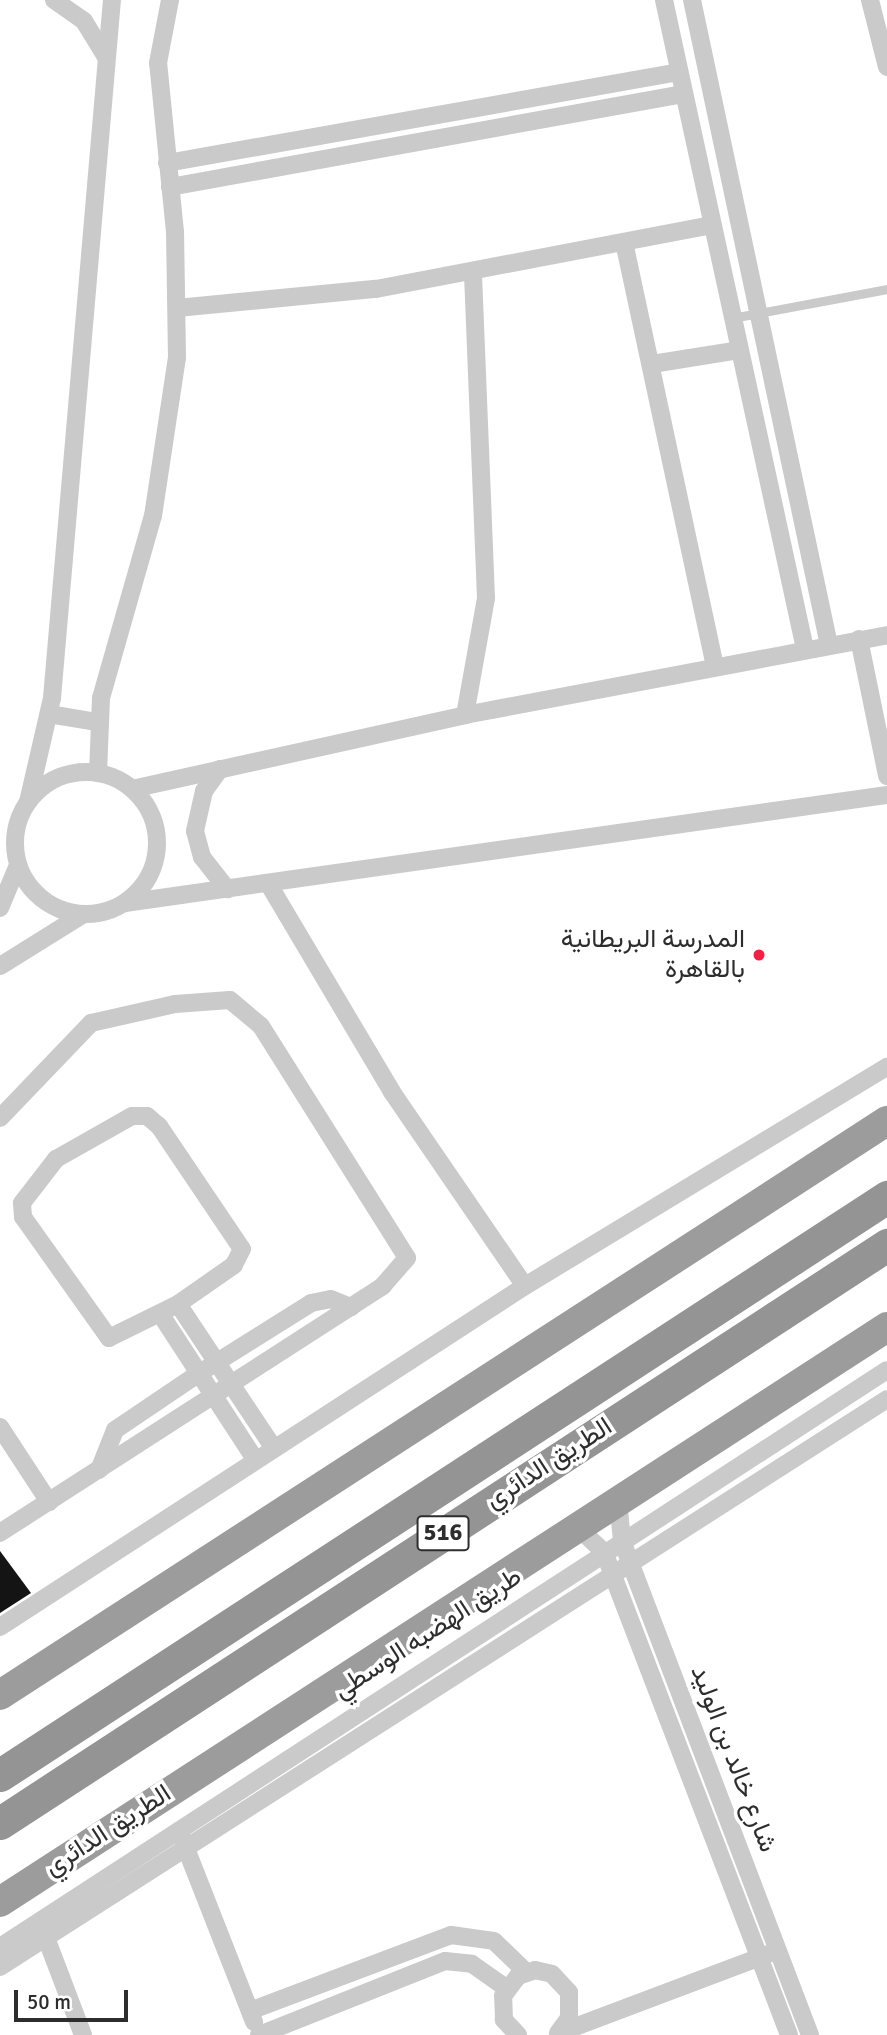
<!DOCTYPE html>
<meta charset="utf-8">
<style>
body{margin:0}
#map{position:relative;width:887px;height:2035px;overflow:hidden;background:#fff;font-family:Signika,Vazirmatn,sans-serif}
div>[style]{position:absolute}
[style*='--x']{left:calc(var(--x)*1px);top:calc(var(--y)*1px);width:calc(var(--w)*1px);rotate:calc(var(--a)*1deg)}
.building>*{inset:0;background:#141414}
.service>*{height:9px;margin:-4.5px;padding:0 4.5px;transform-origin:4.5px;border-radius:4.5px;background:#cacaca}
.minor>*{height:18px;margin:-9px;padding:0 9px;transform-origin:9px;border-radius:9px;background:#cacaca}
.minor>.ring{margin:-9px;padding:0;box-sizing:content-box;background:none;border:18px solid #cacaca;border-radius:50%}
.trunk>*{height:30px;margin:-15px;padding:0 15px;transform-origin:15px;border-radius:15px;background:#9c9c9c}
.motorway>*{height:33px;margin:-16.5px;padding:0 16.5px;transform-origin:16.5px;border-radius:16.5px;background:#949494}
.dots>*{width:19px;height:19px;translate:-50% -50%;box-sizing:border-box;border:4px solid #fff;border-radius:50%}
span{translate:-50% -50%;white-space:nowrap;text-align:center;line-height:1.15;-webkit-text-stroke:7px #fff;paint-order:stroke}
.shield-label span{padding:2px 5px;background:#fff;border:2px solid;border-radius:5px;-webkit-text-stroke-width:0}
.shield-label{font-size:24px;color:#2d2d2d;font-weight:700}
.poi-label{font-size:26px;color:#2d2d2d}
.right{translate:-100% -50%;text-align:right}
.street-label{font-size:26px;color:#2d2d2d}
.scale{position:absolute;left:14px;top:1990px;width:114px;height:32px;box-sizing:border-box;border:4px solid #2d2d2d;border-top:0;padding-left:9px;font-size:21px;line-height:24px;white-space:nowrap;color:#2d2d2d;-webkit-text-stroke:5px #fff;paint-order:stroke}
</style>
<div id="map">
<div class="building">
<div style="clip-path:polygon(0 1551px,31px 1593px,0 1613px)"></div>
</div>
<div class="service">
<div style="--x:732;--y:318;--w:158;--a:-10.6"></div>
</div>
<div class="minor">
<div style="--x:54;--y:0;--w:37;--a:35"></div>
<div style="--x:84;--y:21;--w:42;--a:58.6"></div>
<div style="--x:664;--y:0;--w:664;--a:77.74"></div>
<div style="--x:692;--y:0;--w:659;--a:78.01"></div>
<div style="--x:870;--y:0;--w:69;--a:75.8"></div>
<div style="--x:167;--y:163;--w:520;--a:-10.08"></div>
<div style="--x:170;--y:187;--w:521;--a:-10.28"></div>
<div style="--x:624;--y:242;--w:433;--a:77.9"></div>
<div style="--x:177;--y:308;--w:200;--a:-5.5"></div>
<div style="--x:376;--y:289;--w:340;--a:-10.8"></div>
<div style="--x:652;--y:364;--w:88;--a:-9.1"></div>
<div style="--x:859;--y:639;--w:140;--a:78.4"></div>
<div style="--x:49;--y:714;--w:49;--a:9.5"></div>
<div style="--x:465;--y:715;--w:119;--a:-79.8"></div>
<div style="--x:486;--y:598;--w:326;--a:-92.3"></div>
<div style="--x:220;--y:769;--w:27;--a:126"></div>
<div style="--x:204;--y:791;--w:41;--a:102.7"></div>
<div style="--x:195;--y:831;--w:27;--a:75"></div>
<div style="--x:202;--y:857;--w:41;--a:52"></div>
<div class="ring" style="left:15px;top:772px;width:124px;height:124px"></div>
<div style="--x:98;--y:773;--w:75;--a:-87.7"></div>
<div style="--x:101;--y:698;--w:189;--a:-74.1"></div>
<div style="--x:153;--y:516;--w:160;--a:-81.4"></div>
<div style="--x:177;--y:358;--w:126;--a:-90.9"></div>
<div style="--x:175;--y:232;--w:170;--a:-95.7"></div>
<div style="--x:158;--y:63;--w:64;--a:-79.2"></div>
<div style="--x:132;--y:789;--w:341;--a:-12.5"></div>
<div style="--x:465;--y:715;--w:430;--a:-10.7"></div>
<div style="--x:28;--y:802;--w:107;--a:-77"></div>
<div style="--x:52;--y:698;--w:701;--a:-85.09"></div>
<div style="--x:268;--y:883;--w:243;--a:59.3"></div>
<div style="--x:392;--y:1092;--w:235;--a:55.6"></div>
<div style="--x:125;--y:903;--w:770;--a:-8.07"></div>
<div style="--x:0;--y:908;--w:47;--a:-67.3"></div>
<div style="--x:0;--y:966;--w:97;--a:-31.9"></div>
<div style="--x:132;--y:1116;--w:15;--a:0"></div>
<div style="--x:147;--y:1116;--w:16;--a:40"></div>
<div style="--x:159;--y:1126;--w:148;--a:56"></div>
<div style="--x:242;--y:1249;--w:18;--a:117"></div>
<div style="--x:234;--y:1265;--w:68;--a:145.1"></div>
<div style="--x:178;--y:1304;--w:77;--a:153.8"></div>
<div style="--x:109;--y:1338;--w:148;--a:-125.4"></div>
<div style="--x:23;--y:1217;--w:14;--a:-94"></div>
<div style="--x:22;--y:1203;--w:56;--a:-52.3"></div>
<div style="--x:56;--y:1159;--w:87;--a:-29.5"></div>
<div style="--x:0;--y:1118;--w:132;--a:-46.2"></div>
<div style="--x:91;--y:1023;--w:86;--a:-12.7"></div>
<div style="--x:175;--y:1004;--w:55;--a:-4.2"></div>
<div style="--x:230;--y:1000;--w:40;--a:40"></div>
<div style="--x:261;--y:1026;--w:274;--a:57.8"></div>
<div style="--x:407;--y:1258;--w:37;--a:131"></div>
<div style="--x:383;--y:1286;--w:456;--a:147.2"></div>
<div style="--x:178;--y:1304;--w:172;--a:56.4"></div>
<div style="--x:161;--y:1315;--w:172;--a:56.9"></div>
<div style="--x:0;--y:1427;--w:90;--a:56.8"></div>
<div style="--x:99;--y:1470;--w:43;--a:-68.2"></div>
<div style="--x:115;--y:1430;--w:100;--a:-34"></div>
<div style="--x:198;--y:1374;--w:133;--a:-32.1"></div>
<div style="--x:311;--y:1303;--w:20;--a:-11"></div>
<div style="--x:331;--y:1299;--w:22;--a:22"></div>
<div style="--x:618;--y:1499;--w:42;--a:84.6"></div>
<div style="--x:622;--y:1541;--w:529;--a:69.16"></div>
<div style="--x:575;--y:1525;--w:40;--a:43"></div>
<div style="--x:604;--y:1552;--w:517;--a:69.04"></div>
<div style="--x:0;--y:1627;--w:626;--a:-33"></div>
<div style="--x:525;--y:1286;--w:423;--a:-31.2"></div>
<div style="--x:180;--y:1833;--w:203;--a:68.6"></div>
<div style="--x:45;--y:1935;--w:107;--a:69.2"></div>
<div style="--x:0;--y:1947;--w:1058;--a:-33.04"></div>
<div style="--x:0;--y:1967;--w:1053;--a:-32.63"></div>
<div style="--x:250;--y:2011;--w:215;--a:-20.7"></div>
<div style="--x:451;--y:1935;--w:43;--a:7.9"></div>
<div style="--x:494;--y:1941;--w:45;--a:44.1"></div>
<div style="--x:559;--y:2033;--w:223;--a:-20.7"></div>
<div style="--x:259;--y:2035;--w:200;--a:-21.7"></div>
<div style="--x:445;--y:1961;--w:27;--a:6"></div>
<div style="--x:472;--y:1964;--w:42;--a:35.2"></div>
<div style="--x:518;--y:2035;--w:21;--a:-133"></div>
<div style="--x:504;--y:2020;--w:24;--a:-92"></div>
<div style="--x:503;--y:1996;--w:25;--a:-53"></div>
<div style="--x:518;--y:1976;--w:18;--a:-19"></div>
<div style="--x:535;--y:1970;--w:17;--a:13"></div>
<div style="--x:552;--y:1974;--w:25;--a:47"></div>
<div style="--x:569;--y:1992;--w:26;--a:90"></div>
<div style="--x:569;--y:2018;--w:19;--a:126"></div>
</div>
<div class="trunk">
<div style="--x:0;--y:1695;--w:1057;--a:-32.91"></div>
<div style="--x:0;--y:1902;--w:1057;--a:-32.95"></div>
</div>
<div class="motorway">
<div style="--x:0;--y:1775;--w:1059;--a:-33.09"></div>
<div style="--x:0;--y:1823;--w:1059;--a:-33.09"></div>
</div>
<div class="dots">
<div style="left:759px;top:955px;background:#f51e43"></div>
</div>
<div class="shield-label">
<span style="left:443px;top:1533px">516</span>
</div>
<div class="poi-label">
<span class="right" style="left:745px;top:955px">المدرسة البريطانية<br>بالقاهرة</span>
</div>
<div class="street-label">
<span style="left:549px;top:1464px;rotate:-33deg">الطريق الدائري</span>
<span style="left:428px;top:1634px;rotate:-33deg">طريق الهضبه الوسطي</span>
<span style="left:733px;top:1759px;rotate:69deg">شارع خالد بن الوليد</span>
<span style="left:108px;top:1831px;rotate:-33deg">الطريق الدائري</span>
</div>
<div class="scale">50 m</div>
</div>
